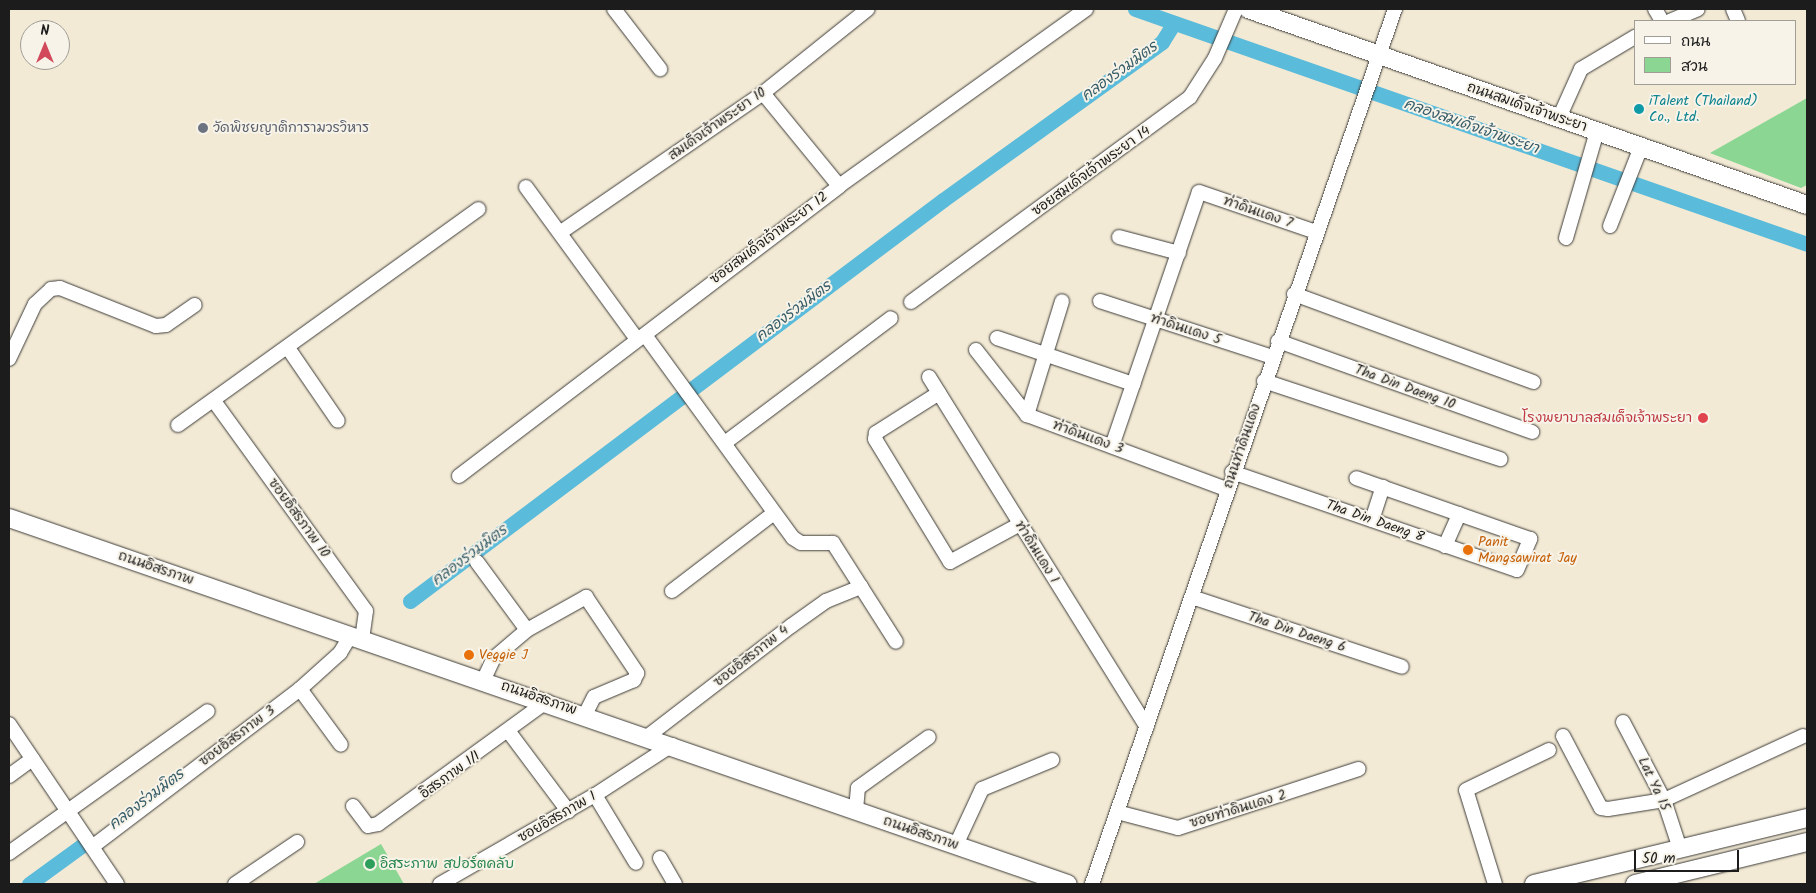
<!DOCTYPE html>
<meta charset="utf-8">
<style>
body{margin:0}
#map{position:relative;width:1816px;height:893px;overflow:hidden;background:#f3ead5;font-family:Kalam,"Playpen Sans Thai",sans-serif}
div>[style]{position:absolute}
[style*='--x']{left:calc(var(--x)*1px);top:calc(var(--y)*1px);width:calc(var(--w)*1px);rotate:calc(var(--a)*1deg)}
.green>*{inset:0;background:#8bd693}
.canal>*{height:15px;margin:-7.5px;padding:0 7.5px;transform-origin:7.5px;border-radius:7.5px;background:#5bbbda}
.roads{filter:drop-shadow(0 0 1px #3c3b38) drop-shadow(0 0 1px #3c3b38)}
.minor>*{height:14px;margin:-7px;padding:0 7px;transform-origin:7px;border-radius:7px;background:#fff}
.major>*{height:18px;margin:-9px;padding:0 9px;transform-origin:9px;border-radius:9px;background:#fff}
.dots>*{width:14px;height:14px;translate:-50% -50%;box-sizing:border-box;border:2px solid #f7f3e8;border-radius:50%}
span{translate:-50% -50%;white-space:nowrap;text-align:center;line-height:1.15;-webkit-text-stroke:4px #f7f3e8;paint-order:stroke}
.culture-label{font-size:14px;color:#0d838f}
.left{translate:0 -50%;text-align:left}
.street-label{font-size:14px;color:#1c1c1c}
.worship-label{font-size:14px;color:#5b616d}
.health-label{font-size:14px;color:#be3a42}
.right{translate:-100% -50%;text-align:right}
.food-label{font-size:14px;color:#c56008}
.leisure-label{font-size:14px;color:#27864d}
.water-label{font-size:15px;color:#355c68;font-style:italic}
.frame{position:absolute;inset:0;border:10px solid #1c1c1c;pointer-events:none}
.legend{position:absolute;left:1634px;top:20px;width:162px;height:65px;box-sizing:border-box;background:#f7f3e8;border:1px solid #9f9d96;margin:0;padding:6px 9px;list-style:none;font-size:15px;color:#1c1c1c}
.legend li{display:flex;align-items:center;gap:10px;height:25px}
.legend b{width:25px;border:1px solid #9f9d96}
.north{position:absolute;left:20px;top:20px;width:50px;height:50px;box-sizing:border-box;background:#f7f3e8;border:1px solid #9f9d96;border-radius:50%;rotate:0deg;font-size:14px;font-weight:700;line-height:20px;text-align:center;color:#1c1c1c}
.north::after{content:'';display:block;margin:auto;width:18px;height:22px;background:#d1495b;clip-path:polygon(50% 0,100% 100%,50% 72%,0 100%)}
.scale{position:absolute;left:1634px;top:850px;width:105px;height:22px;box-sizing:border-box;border:2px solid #1c1c1c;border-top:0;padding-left:6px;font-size:15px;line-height:18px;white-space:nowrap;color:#1c1c1c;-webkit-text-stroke:4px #f7f3e8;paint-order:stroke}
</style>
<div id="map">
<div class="green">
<div style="clip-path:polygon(1807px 98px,1807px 185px,1801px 188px,1710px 153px)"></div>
<div style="clip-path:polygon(381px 844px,404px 884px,314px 884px)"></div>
</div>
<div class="canal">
<div style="--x:1135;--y:9;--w:712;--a:19.27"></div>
<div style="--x:410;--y:601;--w:667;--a:-36.96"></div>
<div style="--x:943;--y:200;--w:270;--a:-35.8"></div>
<div style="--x:1162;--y:42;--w:22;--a:-58"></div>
<div style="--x:29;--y:884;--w:68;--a:-36"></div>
</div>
<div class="roads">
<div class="minor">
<div style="--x:614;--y:9;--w:76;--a:52.5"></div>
<div style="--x:1655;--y:9;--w:14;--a:60"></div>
<div style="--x:1733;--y:9;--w:13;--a:67"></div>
<div style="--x:1670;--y:21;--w:30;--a:-23"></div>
<div style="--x:763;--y:93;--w:120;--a:50.7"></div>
<div style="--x:1559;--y:118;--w:54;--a:-65.8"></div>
<div style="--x:1581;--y:69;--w:63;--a:-30.7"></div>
<div style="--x:526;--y:187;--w:188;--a:53.9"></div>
<div style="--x:1610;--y:226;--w:85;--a:-68.6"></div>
<div style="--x:561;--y:232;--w:245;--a:-34.5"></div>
<div style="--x:763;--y:93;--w:134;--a:-38.7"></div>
<div style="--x:1119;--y:237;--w:62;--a:14.9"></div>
<div style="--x:1566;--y:238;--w:111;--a:-73.8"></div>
<div style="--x:1294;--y:294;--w:255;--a:20.2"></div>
<div style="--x:1100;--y:301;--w:181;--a:18"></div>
<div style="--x:911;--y:302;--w:346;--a:-36.3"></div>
<div style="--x:1190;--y:97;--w:46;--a:-57.3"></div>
<div style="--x:1215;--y:58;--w:53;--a:-66.8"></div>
<div style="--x:645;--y:335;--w:251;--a:53.9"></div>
<div style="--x:793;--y:538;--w:9;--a:32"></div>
<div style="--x:801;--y:543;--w:32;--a:0"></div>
<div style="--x:833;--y:543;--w:117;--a:57.5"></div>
<div style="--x:997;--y:338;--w:144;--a:18.7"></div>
<div style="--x:1278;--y:341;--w:270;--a:19.7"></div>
<div style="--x:288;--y:348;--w:88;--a:55.6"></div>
<div style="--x:976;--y:350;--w:83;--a:51.9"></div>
<div style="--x:1027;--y:415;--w:212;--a:20.4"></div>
<div style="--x:9;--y:359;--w:61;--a:-64.7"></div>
<div style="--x:35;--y:304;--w:22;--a:-43"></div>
<div style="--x:51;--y:289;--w:9;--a:-6"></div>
<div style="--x:60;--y:288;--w:103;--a:21.6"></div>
<div style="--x:156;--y:326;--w:10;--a:-6"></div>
<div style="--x:166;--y:325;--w:35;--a:-35"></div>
<div style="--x:929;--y:377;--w:412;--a:58.1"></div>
<div style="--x:1264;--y:381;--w:249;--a:18.3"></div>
<div style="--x:939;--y:393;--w:75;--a:147.6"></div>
<div style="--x:876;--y:433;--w:6;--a:99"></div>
<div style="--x:875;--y:439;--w:144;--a:58.6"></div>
<div style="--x:950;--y:562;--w:80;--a:-28.5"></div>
<div style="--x:214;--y:401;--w:259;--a:54.1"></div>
<div style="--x:366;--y:611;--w:28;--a:98"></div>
<div style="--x:1027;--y:415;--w:119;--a:-72.9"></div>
<div style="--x:178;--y:425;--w:370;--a:-35.7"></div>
<div style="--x:726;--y:442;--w:206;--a:-36.9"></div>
<div style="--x:1112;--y:446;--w:268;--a:-71.1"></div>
<div style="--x:1199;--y:192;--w:124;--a:18.9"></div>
<div style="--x:1232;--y:472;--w:301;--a:19"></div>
<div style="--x:1517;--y:570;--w:34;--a:-67"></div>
<div style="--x:1530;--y:539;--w:184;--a:-160.7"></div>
<div style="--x:459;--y:476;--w:478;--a:-37.3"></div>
<div style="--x:839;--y:186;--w:304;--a:-35.6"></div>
<div style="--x:1372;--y:520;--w:35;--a:-72"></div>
<div style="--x:1445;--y:546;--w:35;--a:-66"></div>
<div style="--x:477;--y:562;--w:84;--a:53.7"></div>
<div style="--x:672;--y:591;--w:128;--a:-37.4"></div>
<div style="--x:1192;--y:597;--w:221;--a:18.4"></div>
<div style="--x:484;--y:679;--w:23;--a:-65"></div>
<div style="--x:494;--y:658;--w:43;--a:-40.3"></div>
<div style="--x:527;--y:630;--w:68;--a:-29.2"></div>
<div style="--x:586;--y:597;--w:92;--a:56.1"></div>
<div style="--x:637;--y:673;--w:8;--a:113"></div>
<div style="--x:634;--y:680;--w:43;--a:157"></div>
<div style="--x:594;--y:697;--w:20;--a:117"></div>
<div style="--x:300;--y:689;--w:69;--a:53.8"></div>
<div style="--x:1623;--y:722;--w:88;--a:62.3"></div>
<div style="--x:1664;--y:800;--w:52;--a:71.9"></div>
<div style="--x:9;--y:724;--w:193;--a:56"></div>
<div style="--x:509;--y:732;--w:99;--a:53.2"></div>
<div style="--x:648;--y:736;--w:180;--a:-37.6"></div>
<div style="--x:791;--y:626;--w:43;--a:-35.5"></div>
<div style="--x:826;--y:601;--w:38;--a:-22"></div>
<div style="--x:1563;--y:736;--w:81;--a:62.2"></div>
<div style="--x:1601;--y:808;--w:7;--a:8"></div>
<div style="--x:1608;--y:809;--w:57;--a:-9.1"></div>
<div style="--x:1664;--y:800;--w:153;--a:-24.7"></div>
<div style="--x:9;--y:776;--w:29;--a:-36"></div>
<div style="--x:595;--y:795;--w:79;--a:58.9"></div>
<div style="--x:353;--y:806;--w:25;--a:53"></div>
<div style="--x:368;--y:826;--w:10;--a:-11"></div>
<div style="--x:378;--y:824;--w:209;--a:-36"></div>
<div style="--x:856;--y:810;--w:22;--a:-85"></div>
<div style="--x:858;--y:788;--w:87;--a:-35.7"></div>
<div style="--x:1117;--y:812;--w:63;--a:14.7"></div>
<div style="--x:1178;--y:828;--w:190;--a:-18.1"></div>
<div style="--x:956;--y:845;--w:62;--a:-65.1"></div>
<div style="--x:982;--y:789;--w:76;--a:-22.5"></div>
<div style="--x:92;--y:847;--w:261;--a:-37.2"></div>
<div style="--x:300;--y:689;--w:54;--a:-42"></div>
<div style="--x:340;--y:653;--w:21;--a:-59"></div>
<div style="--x:9;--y:853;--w:244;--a:-35.5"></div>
<div style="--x:660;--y:858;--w:30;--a:60"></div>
<div style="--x:235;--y:884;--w:75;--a:-34.1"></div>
<div style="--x:440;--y:884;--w:179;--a:-29.9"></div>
<div style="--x:595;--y:795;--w:92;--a:-33"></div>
<div style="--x:1092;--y:884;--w:926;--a:-70.9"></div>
<div style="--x:1495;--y:884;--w:98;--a:-107.1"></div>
<div style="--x:1466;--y:790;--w:92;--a:-25.7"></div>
</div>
<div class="major">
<div style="--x:1248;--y:9;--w:592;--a:19.32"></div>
<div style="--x:9;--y:518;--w:1120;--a:19.07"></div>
<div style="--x:1534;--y:884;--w:281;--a:-13.6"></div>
<div style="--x:1635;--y:884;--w:177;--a:-13.7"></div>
</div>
</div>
<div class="dots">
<div style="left:1639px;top:109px;background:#0f9aa8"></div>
<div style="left:203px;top:128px;background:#6b7280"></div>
<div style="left:1703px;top:418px;background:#e0444e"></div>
<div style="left:1468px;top:550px;background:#e8710a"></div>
<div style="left:469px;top:655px;background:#e8710a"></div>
<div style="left:370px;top:864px;background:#2e9e5b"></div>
</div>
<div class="culture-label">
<span class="left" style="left:1649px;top:109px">iTalent (Thailand)<br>Co., Ltd.</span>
</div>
<div class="street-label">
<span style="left:1527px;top:107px;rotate:19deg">ถนนสมเด็จเจ้าพระยา</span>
<span style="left:717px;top:124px;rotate:-35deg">สมเด็จเจ้าพระยา 10</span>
<span style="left:1091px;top:171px;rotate:-36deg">ซอยสมเด็จเจ้าพระยา 14</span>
<span style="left:1258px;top:212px;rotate:19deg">ท่าดินแดง 7</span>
<span style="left:769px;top:238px;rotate:-37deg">ซอยสมเด็จเจ้าพระยา 12</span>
<span style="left:1186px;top:329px;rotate:18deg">ท่าดินแดง 5</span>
<span style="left:1405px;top:387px;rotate:20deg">Tha Din Daeng 10</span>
<span style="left:1088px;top:437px;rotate:20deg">ท่าดินแดง 3</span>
<span style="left:1242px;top:446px;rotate:-71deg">ถนนท่าดินแดง</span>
<span style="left:299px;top:518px;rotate:54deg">ซอยอิสรภาพ 10</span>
<span style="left:1375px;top:521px;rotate:19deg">Tha Din Daeng 8</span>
<span style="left:1037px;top:552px;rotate:58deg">ท่าดินแดง 1</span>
<span style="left:156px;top:568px;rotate:19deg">ถนนอิสรภาพ</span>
<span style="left:1297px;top:632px;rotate:18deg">Tha Din Daeng 6</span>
<span style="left:751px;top:656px;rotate:-38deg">ซอยอิสรภาพ 4</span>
<span style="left:539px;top:698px;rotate:19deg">ถนนอิสรภาพ</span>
<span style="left:237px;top:736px;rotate:-37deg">ซอยอิสรภาพ 3</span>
<span style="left:450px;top:775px;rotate:-36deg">อิสรภาพ 1/1</span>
<span style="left:1654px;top:784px;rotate:65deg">Lat Ya 15</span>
<span style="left:1238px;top:809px;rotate:-17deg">ซอยท่าดินแดง 2</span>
<span style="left:557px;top:817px;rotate:-30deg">ซอยอิสรภาพ 1</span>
<span style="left:921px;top:833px;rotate:19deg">ถนนอิสรภาพ</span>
</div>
<div class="worship-label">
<span class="left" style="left:213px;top:128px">วัดพิชยญาติการามวรวิหาร</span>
</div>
<div class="health-label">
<span class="right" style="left:1692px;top:418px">โรงพยาบาลสมเด็จเจ้าพระยา</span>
</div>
<div class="food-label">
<span class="left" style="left:1478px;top:550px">Panit<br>Mangsawirat Jay</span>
<span class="left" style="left:479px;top:655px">Veggie J</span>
</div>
<div class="leisure-label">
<span class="left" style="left:380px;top:864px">อิสระภาพ สปอร์ตคลับ</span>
</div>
<div class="water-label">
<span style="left:1120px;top:72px;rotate:-36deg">คลองร่วมมิตร</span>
<span style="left:1471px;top:127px;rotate:19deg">คลองสมเด็จเจ้าพระยา</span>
<span style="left:794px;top:312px;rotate:-37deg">คลองร่วมมิตร</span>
<span style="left:470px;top:556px;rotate:-37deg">คลองร่วมมิตร</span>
<span style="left:147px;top:800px;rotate:-37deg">คลองร่วมมิตร</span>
</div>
<div class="frame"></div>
<ul class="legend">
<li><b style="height:6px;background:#fff"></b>ถนน</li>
<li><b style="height:14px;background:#8bd693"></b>สวน</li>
</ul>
<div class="north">N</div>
<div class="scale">50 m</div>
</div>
